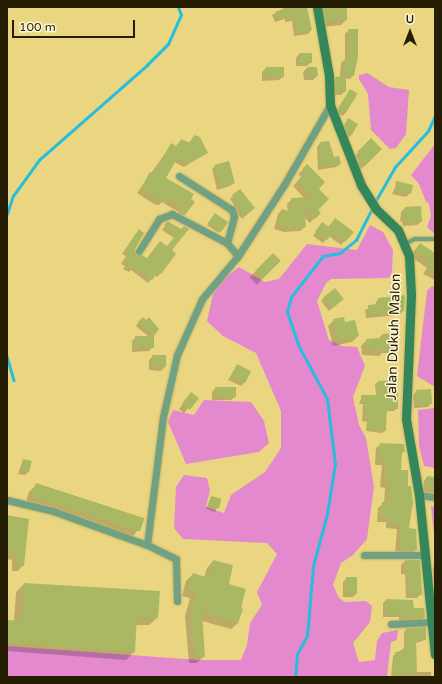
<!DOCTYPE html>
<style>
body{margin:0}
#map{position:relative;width:442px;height:684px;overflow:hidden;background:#ead680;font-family:"Varela Round",sans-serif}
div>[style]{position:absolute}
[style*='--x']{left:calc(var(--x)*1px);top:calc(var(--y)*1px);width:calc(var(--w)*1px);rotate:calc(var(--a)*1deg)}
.green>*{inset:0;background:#e489cd}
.shadow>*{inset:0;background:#0003;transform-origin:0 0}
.stream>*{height:2.5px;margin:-1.25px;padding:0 1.25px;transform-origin:1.25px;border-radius:1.25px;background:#27bede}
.building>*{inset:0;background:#aab864;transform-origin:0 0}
.roads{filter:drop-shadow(0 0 1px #c7b56a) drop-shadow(0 0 1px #c7b56a)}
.lane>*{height:3.5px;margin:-1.75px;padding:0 1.75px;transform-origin:1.75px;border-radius:1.75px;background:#70a183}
.street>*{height:7px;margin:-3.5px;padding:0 3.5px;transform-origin:3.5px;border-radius:3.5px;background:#70a183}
.secondary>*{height:9px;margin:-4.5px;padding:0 4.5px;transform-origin:4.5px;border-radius:4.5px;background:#34875a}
span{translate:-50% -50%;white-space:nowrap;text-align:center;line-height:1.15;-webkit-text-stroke:3px #fff7d6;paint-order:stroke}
.street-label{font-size:14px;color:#251e03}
.frame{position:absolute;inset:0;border:8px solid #251e03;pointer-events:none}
.north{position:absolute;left:390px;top:12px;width:40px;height:40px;-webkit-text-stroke:3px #fff7d6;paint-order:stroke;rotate:0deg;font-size:11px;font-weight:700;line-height:16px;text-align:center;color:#251e03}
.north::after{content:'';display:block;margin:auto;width:14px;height:18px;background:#251e03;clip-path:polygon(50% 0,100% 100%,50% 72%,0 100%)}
.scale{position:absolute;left:12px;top:20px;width:123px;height:18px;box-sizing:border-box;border:2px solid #251e03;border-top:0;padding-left:5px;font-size:12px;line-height:14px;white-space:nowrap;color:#251e03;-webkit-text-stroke:3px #fff7d6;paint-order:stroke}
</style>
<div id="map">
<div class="green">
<div style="clip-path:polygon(367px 73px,389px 87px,409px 90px,406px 134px,396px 148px,390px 149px,371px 130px,368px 94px,359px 79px,359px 75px)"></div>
<div style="clip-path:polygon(435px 144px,435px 234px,427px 227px,431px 216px,429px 204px,426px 202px,419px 184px,411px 175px)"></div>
<div style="clip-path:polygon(370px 225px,383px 232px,393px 250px,392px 272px,389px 278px,331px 279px,326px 283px,317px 301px,329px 340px,342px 346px,357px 347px,365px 366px,353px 397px,359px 425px,366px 438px,374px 487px,367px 539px,353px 555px,341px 563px,333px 585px,339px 598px,345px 602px,366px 601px,372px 606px,370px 622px,353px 643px,359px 662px,375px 660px,377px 641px,382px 633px,398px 630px,397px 640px,391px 642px,387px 677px,7px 677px,7px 646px,199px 660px,241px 660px,247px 645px,250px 623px,262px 605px,257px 592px,277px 554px,267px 543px,183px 539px,174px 528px,176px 487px,184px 475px,207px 478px,210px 490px,206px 507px,224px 513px,231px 495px,265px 472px,281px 448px,281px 411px,256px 353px,223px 336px,207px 321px,213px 294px,221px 281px,239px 267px,265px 282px,279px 279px,307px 244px,357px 250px)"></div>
<div style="clip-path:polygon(432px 286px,435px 287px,435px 387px,417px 376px,427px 291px)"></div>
<div style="clip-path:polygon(204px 400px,251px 402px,264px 421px,269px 443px,259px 452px,186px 464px,168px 422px,173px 410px,194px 415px)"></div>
<div style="clip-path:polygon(435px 408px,435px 468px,424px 466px,419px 446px,418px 410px)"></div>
<div style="clip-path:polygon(431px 506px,435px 507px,435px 536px,434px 534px)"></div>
</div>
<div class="shadow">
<div style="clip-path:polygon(286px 7px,304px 7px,311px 30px,308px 34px,294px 36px,292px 21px,285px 22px,285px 19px,275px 22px,272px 15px)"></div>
<div style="clip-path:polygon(316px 7px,342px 7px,346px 20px,341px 25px,321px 27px)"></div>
<div style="clip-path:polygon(349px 30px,353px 75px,350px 79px,345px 78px,345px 91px,341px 95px,332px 95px,332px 81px,340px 77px,341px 63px,345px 59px,345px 34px)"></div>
<div style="clip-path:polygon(299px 54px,311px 62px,307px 66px,296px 66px,296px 58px)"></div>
<div style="clip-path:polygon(266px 68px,283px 77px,279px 80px,262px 81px,262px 72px)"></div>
<div style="clip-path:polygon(307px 68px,317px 76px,313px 80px,304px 80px,303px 72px)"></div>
<div style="clip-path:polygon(350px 91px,346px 112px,343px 116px,336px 113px)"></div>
<div style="clip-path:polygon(348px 120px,352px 134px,348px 138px,341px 130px)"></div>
<div style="clip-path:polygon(194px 136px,207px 153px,184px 167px,174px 162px,165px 178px,194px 202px,180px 219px,176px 216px,179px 212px,162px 202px,159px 205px,154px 204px,137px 193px,171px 145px,175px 147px,181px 140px,189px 143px)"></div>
<div style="clip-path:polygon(371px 140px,381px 149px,360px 170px,356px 165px,359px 161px,355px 156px)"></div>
<div style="clip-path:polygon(320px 143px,332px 149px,333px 158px,340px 164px,336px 167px,318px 170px,317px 147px)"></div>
<div style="clip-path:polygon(215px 166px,234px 183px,230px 186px,217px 190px,212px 169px)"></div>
<div style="clip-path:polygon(307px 166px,318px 189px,316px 210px,319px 213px,310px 223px,304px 217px,305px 227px,300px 231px,284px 232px,274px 229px,278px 214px,282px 210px,288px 212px,287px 204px,292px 199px,304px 198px,293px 186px,302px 177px,298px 174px)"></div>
<div style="clip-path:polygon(397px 183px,410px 193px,406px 197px,392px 194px)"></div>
<div style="clip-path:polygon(233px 196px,254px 208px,242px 219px,232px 207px,234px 205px,230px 199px)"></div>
<div style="clip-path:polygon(405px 208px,421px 222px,417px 225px,403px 226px,402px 221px,400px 222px,401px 212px)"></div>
<div style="clip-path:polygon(213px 216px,220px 231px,219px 233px,207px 225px)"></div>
<div style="clip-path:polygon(335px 219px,352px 232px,341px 245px,329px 236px,323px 243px,313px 236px,319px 227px,328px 227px)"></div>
<div style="clip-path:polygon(168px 222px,181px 230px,161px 273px,157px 277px,155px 275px,148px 283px,131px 270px,129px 272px,123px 269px,125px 266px,121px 264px,126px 256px,122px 254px,136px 234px,143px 233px,133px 253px,146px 259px,167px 247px,174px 238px,162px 230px)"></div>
<div style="clip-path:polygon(420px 244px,435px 256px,435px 280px,423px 274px,427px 268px,410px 256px)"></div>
<div style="left:273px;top:254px;width:10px;height:33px;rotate:45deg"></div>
<div style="clip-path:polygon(324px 297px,343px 299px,329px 311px,321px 301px)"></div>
<div style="clip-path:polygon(378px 299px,403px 311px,400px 315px,366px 318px,365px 310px,374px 306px)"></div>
<div style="clip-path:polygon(334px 320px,358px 336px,352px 342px,333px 346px,328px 326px)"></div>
<div style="clip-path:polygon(139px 321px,158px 330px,153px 336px,153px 347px,149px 351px,132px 352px,132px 341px,135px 338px,149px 337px,136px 326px)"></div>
<div style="clip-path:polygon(382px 335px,397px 338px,397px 347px,392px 353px,382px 353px,379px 356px,362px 355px,361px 346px,367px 340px,378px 339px)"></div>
<div style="clip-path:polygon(153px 356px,165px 356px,165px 367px,161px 371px,149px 370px,149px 360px)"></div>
<div style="clip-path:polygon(237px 366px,245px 382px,241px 386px,228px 380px)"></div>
<div style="clip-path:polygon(378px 382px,397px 408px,394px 411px,386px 411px,385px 431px,382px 433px,366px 431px,367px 422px,362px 421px,363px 404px,359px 404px,362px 396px,376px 396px,375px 384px)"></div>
<div style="clip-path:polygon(216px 388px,235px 397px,231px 400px,212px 400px,212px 392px)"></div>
<div style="clip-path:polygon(417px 391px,431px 403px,428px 407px,414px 408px,413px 395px)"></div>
<div style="clip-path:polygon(188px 397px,197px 398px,184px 413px,179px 409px)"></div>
<div style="clip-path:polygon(381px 444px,404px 451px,401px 455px,400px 471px,408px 529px,416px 550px,411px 554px,395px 554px,397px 529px,386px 528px,386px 522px,377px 522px,378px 508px,384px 503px,385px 488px,380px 487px,382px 465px,375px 465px,376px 448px)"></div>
<div style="clip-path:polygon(23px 460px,29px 471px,25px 475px,18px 474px)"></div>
<div style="clip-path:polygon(427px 477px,435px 478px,435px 493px,423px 492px,424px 481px)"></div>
<div style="clip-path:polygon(37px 484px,138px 530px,131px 538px,25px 504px,29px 492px)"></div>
<div style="clip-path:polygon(211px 497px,221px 500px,215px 512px,206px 509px)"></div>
<div style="clip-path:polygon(7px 516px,23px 565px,18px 571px,12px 571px,12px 560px,7px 559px)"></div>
<div style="clip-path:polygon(435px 558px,435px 580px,433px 580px,433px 570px)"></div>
<div style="clip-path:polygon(213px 561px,228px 584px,245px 590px,238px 623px,231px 629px,202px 621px,204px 656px,197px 663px,189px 663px,185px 616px,190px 598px,182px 596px,186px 581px,193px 574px,204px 577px,207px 568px)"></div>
<div style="clip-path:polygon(405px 561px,419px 561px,421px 594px,417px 598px,406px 598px,405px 574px,401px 574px,401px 565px)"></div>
<div style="clip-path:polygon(347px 578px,357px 593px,353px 597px,343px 597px,343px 582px)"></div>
<div style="clip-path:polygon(24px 584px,159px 592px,157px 618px,149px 625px,135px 625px,134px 652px,126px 660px,7px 651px,7px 621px,14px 621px,16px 592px)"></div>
<div style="clip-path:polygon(386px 600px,413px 609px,424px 617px,421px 621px,399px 622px,399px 617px,383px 617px,383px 603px)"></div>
<div style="clip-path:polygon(407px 629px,425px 640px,416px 643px,416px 672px,431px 672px,431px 677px,391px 677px,393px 656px,404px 648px,404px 632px)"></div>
</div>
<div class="stream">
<div style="--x:375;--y:202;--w:40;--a:-60.3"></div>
<div style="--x:395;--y:167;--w:49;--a:-47.5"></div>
<div style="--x:428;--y:131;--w:17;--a:-65"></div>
<div style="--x:7;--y:214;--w:19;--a:-72"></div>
<div style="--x:13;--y:196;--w:44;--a:-54.2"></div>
<div style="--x:39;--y:160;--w:144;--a:-41.3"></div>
<div style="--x:147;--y:65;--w:30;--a:-45"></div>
<div style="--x:168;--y:44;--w:32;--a:-66"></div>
<div style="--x:181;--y:15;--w:9;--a:-111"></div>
<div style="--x:7;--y:356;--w:25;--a:74"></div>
<div style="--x:295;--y:677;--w:23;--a:-85"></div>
<div style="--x:297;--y:654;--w:21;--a:-61"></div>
<div style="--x:307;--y:636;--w:70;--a:-85.1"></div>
<div style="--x:313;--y:566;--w:54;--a:-74.9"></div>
<div style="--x:327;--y:514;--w:51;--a:-80.9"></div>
<div style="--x:335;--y:464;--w:65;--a:-97"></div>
<div style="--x:327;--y:399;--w:59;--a:-118.3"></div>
<div style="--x:299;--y:347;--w:37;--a:-109"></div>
<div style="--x:287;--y:312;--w:16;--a:-75"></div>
<div style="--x:291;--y:297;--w:52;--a:-52"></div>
<div style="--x:323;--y:256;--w:17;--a:-10"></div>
<div style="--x:340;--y:253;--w:21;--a:-39"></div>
<div style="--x:356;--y:240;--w:36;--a:-63"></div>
</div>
<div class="building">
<div style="clip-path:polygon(307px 7px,312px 30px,297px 33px,295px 18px,289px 19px,288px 16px,278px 20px,276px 11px)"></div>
<div style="left:347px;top:7px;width:13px;height:23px;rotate:90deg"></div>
<div style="clip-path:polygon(348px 29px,358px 29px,358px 56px,354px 76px,343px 74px,345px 58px,349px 59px)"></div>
<div style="left:299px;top:53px;width:13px;height:10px"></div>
<div style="left:266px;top:67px;width:18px;height:10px"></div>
<div style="clip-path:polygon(307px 67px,317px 67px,318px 76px,307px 77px)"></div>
<div style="clip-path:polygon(346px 76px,346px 92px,336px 92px,335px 77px)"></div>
<div style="left:350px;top:89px;width:9px;height:23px;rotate:32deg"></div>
<div style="clip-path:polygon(348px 118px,358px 124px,352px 135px,347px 132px,344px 126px)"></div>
<div style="clip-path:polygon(194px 135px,200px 137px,208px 153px,189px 163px,178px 157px,166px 178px,194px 194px,191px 199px,195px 202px,185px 215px,180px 212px,182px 207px,166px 197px,164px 201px,159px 200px,141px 188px,150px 172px,154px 174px,171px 143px,178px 147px,181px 139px,191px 143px)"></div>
<div style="clip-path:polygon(371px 138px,382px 149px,364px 167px,358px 161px,362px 157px,357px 152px)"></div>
<div style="clip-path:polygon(329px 141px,334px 157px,339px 156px,341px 164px,321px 167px,320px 142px)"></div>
<div style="left:229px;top:161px;width:23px;height:15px;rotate:75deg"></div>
<div style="clip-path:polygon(307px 164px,325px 182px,319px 189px,329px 199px,318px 210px,321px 213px,315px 219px,304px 209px,306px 227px,289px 228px,277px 224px,282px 209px,292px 212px,291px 198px,311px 197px,297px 181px,306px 172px,302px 169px)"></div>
<div style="clip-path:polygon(396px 181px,413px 185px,411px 194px,395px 191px)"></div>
<div style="clip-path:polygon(240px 189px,255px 208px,245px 216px,235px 203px,237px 201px,232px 195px)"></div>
<div style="clip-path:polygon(421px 206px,422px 222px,406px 223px,406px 218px,403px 218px,405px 207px)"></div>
<div style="left:215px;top:213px;width:16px;height:12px;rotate:35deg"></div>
<div style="clip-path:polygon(335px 218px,354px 232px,345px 242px,333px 233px,327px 240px,315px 232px,322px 222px,329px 227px)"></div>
<div style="clip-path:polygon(167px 221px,181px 229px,184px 226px,189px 229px,172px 250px,176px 254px,161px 274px,158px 272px,152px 280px,135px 267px,133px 269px,126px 265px,127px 263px,124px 261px,129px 253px,125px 250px,139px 229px,144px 233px,135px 249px,137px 255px,142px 255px,147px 258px,160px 241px,167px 246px,177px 234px,164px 226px)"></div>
<div style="clip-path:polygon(420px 243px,435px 253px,435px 272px,428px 269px,431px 262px,414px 251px)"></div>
<div style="left:273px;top:253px;width:11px;height:25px;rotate:45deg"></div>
<div style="left:335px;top:288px;width:14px;height:14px;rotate:51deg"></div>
<div style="clip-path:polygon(405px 295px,404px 311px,369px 315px,368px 305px,378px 304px,378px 298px)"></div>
<div style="clip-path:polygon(143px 317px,146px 320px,149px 317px,159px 329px,154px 336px,138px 322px)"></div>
<div style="clip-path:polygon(344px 317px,345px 322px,355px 320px,359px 336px,338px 341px,333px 319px)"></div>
<div style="clip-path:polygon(395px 333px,398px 347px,386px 348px,386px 351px,367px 349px,366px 339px,382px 338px,382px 334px)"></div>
<div style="left:154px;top:336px;width:12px;height:19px;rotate:90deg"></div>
<div style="left:152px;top:355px;width:14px;height:12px"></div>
<div style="left:237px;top:364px;width:16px;height:13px;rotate:27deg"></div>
<div style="clip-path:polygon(398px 380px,398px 409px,387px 409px,386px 431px,368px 428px,369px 419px,365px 419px,365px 402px,361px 402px,361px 395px,378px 395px,378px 381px)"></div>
<div style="left:215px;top:387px;width:21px;height:10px"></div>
<div style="left:431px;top:389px;width:15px;height:15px;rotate:86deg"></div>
<div style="left:191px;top:392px;width:10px;height:15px;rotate:37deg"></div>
<div style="clip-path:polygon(380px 443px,404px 444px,405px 452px,402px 451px,401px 470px,408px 470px,408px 486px,411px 486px,413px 503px,409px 528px,416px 529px,417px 550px,399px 550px,402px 525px,390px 524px,390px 518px,381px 517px,382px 502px,388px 502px,389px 483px,385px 483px,386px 461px,379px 460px)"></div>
<div style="left:23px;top:459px;width:9px;height:11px;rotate:13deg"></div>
<div style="clip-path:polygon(427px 476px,435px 477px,435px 489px,426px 489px)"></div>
<div style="left:36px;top:483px;width:114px;height:14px;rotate:18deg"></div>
<div style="left:211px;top:496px;width:11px;height:10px;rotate:15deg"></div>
<div style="clip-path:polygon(7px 515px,29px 519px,24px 566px,17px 565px,18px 554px,7px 554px)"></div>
<div style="clip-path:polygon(213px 560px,233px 565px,229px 584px,246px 589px,240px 608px,243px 609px,238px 623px,202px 612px,205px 657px,195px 657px,191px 609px,196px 592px,188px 589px,193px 573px,209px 578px)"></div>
<div style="clip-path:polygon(405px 560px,420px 560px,422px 595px,409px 595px,408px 570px,405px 570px)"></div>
<div style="left:346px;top:577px;width:11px;height:17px"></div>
<div style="clip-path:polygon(24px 583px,160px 591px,158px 618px,137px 617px,135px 652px,7px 643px,7px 620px,21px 621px)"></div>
<div style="clip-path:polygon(386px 599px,413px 600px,414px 608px,424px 608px,425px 617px,402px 618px,402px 614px,386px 613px)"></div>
<div style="clip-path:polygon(426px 627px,426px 640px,416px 640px,417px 674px,393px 674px,395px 652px,404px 651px,404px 647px,407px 647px,406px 628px)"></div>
</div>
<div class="roads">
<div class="lane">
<div style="--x:405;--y:244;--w:11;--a:-27"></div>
<div style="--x:415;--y:239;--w:20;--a:0"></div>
</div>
<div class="street">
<div style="--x:179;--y:176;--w:63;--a:32.7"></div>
<div style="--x:232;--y:210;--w:7;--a:74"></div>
<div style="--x:234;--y:217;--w:27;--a:105"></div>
<div style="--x:227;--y:243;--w:17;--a:50"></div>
<div style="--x:139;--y:251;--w:38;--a:-58"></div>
<div style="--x:159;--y:219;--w:14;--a:-21"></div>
<div style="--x:172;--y:214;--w:62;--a:27.8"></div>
<div style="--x:419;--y:495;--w:16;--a:7"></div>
<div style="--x:7;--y:500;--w:47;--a:13.4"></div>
<div style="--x:53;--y:511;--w:100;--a:19.9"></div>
<div style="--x:364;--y:555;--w:60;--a:0"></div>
<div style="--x:177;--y:601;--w:42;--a:-91.4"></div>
<div style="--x:176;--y:559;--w:32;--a:-154"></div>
<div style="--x:147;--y:545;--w:129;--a:-82.9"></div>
<div style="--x:163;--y:417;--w:64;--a:-77.3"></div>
<div style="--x:177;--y:355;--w:61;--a:-65.9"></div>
<div style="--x:202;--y:299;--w:56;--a:-50.1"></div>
<div style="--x:238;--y:256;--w:85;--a:-57.1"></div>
<div style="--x:284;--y:185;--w:92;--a:-60.1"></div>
<div style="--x:391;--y:624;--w:41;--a:-2.8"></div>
</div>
<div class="secondary">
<div style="--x:317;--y:7;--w:70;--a:80.1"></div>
<div style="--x:329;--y:76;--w:29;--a:88"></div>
<div style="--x:330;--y:105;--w:86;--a:68.8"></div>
<div style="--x:361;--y:185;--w:28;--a:58"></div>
<div style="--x:376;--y:209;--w:30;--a:44"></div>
<div style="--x:398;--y:230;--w:28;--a:67"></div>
<div style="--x:409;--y:256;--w:39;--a:87"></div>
<div style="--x:411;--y:295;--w:124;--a:92.3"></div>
<div style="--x:406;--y:419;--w:77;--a:80.3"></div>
<div style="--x:419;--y:495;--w:160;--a:84.3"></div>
</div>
</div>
<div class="street-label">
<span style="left:394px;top:337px;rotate:-88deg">Jalan Dukuh Malon</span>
</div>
<div class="frame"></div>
<div class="north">U</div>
<div class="scale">100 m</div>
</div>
